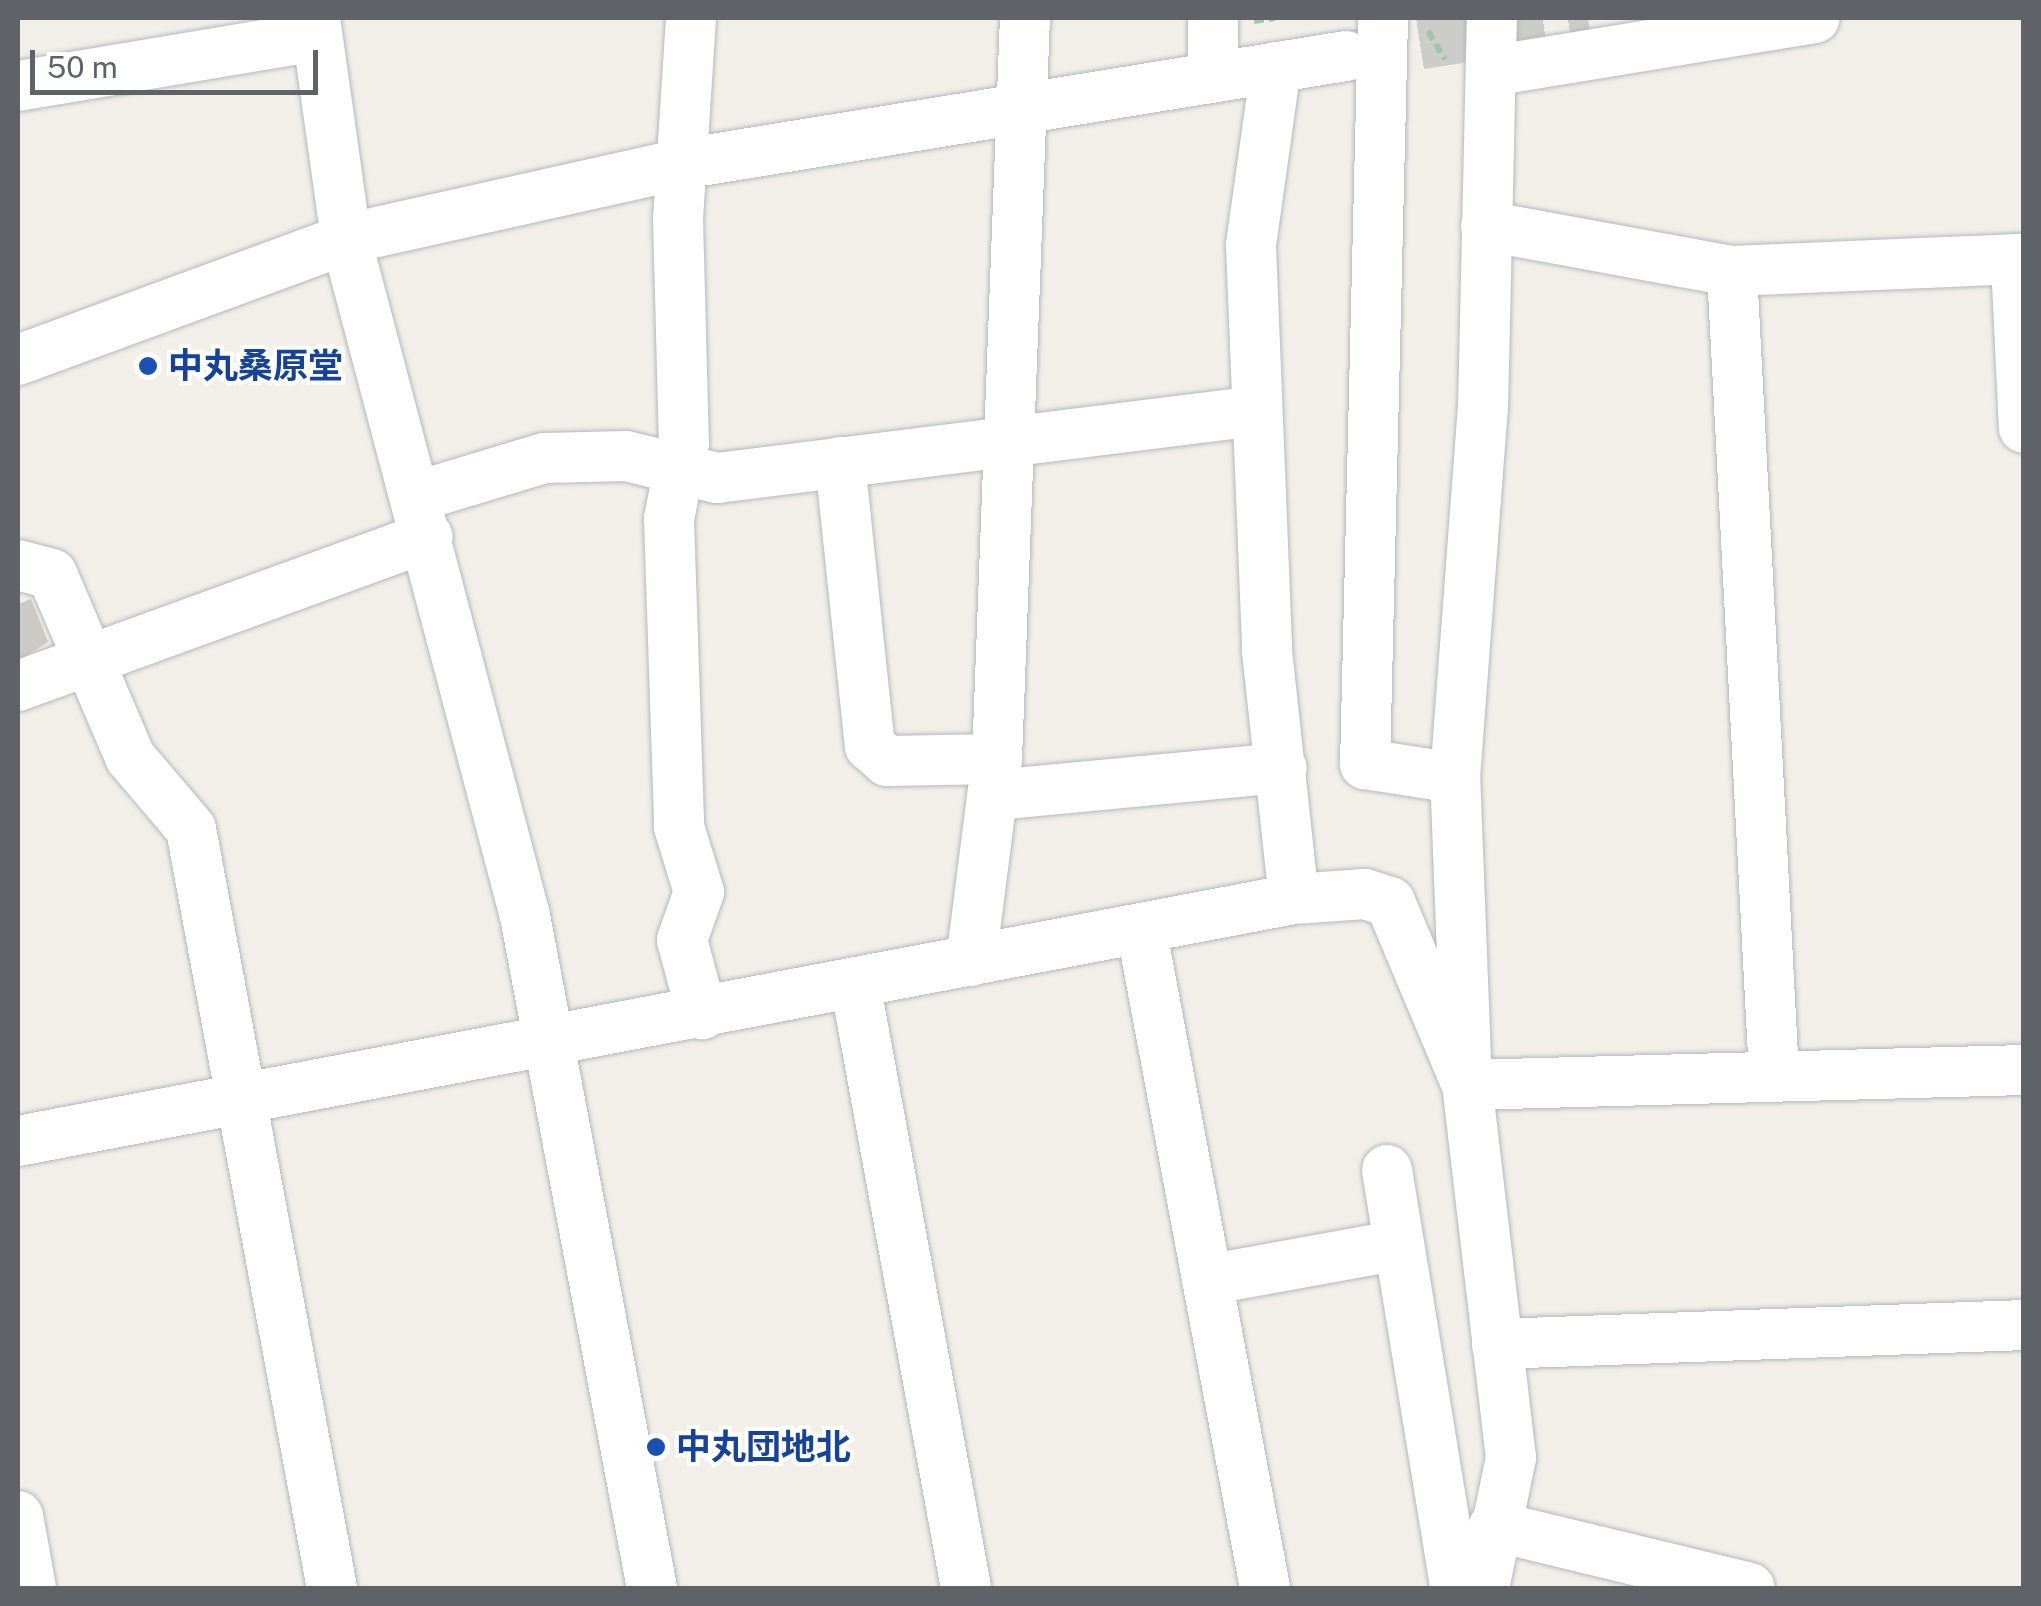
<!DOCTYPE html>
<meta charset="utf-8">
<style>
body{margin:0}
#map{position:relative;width:2041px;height:1606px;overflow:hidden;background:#f1efe8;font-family:"Public Sans","Noto Sans JP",sans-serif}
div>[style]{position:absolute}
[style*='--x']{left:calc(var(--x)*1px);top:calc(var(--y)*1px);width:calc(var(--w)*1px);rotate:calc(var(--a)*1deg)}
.building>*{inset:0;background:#cccac5}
.minor-tunnel>*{height:50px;margin-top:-25px;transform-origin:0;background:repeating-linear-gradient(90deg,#ccccc8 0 50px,transparent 0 75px)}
.path>*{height:6px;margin-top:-3px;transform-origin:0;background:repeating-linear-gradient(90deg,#9cc7a9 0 10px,transparent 0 15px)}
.roads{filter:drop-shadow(0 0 2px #b5b8bc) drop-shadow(0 0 2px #b5b8bc)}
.minor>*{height:50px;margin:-25px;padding:0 25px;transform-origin:25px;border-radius:25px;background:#fff}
.dots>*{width:28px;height:28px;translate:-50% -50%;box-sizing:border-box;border:5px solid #fff;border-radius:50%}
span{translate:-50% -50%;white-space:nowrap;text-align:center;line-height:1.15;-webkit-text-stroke:8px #fff;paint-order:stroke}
.transit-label{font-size:35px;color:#164399;font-weight:700}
.left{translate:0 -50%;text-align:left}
.frame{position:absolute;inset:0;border:20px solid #5f6368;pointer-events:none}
.scale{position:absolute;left:30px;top:50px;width:288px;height:45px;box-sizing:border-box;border:5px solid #5f6368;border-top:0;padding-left:12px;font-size:30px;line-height:35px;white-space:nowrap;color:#5f6368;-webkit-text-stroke:8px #fff;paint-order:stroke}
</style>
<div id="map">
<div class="building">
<div style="clip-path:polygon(31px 599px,48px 642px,18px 661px,18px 604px)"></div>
</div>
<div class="minor-tunnel">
<div style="--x:1346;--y:56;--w:245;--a:-8.9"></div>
</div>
<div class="path">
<div style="--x:1254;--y:21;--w:21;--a:-8"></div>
<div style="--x:1428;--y:31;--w:33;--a:59"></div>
</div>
<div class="roads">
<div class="minor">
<div style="--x:315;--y:18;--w:223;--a:82"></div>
<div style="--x:346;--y:239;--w:700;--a:75.19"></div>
<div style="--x:525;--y:916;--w:684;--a:79.3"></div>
<div style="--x:691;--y:18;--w:200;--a:93.7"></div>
<div style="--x:678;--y:218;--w:225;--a:88.5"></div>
<div style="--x:684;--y:443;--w:77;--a:101.2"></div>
<div style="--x:669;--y:519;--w:308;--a:88.1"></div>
<div style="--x:679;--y:827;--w:68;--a:72.9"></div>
<div style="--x:699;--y:892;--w:51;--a:109.5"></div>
<div style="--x:682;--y:940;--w:77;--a:74.9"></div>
<div style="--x:1383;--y:18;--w:746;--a:91.38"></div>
<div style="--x:1365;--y:764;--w:91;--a:8.8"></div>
<div style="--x:1276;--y:67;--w:181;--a:98"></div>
<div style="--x:1251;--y:246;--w:405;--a:87.7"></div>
<div style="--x:1267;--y:651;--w:249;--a:83.8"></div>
<div style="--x:1491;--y:71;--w:328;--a:-9.3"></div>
<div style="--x:1213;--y:76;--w:58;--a:-90"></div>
<div style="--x:18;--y:86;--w:303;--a:-9.5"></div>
<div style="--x:1486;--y:226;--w:250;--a:10.4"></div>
<div style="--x:1732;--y:271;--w:292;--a:-2.4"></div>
<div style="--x:2016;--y:261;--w:167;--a:87.3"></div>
<div style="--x:1732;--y:271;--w:806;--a:87.01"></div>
<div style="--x:18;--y:360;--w:350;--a:-20.2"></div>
<div style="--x:346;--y:239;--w:344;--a:-12.6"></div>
<div style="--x:682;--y:164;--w:673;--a:-9.24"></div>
<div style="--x:840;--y:462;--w:286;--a:84"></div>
<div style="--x:870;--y:746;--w:23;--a:41"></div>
<div style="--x:887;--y:761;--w:110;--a:-1"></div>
<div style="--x:415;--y:497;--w:135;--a:-16.8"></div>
<div style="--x:544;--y:458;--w:82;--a:-1.4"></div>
<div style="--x:626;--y:456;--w:94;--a:13.6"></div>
<div style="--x:717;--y:478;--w:544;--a:-7.07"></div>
<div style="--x:18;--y:565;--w:35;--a:15"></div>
<div style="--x:52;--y:574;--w:199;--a:66.9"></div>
<div style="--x:130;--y:757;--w:94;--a:49.7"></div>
<div style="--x:191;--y:829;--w:772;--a:79.48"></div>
<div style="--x:18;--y:686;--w:436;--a:-20"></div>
<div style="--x:995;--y:795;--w:288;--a:-5.4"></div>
<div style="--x:1142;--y:933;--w:666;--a:79.36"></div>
<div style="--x:971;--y:961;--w:204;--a:-82.7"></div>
<div style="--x:997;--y:759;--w:742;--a:-87.84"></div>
<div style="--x:855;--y:983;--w:615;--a:79.6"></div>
<div style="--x:18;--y:1141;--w:1299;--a:-10.74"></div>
<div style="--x:1294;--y:899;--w:71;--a:-4"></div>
<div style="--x:1365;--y:894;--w:26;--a:18"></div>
<div style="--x:1390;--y:902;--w:199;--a:67.2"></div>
<div style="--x:1467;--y:1085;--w:557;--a:-1.54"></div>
<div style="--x:1387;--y:1170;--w:419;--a:80.7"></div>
<div style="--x:1207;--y:1280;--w:195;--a:-10.3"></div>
<div style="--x:1497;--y:1344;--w:527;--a:-2.06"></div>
<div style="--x:18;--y:1516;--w:73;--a:79.8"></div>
<div style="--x:1494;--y:1526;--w:263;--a:13.6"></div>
<div style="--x:1484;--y:1588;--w:133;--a:-78.3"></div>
<div style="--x:1511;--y:1458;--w:376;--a:-96.7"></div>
<div style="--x:1467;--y:1085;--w:307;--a:-92.2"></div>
<div style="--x:1455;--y:778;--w:370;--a:-85.7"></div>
<div style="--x:1483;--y:409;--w:391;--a:-88.7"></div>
</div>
</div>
<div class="dots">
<div style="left:148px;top:366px;background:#1a4fb4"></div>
<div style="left:656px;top:1447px;background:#1a4fb4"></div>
</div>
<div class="transit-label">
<span class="left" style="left:168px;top:366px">中丸桑原堂</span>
<span class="left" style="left:676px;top:1447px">中丸団地北</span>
</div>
<div class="frame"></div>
<div class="scale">50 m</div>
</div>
